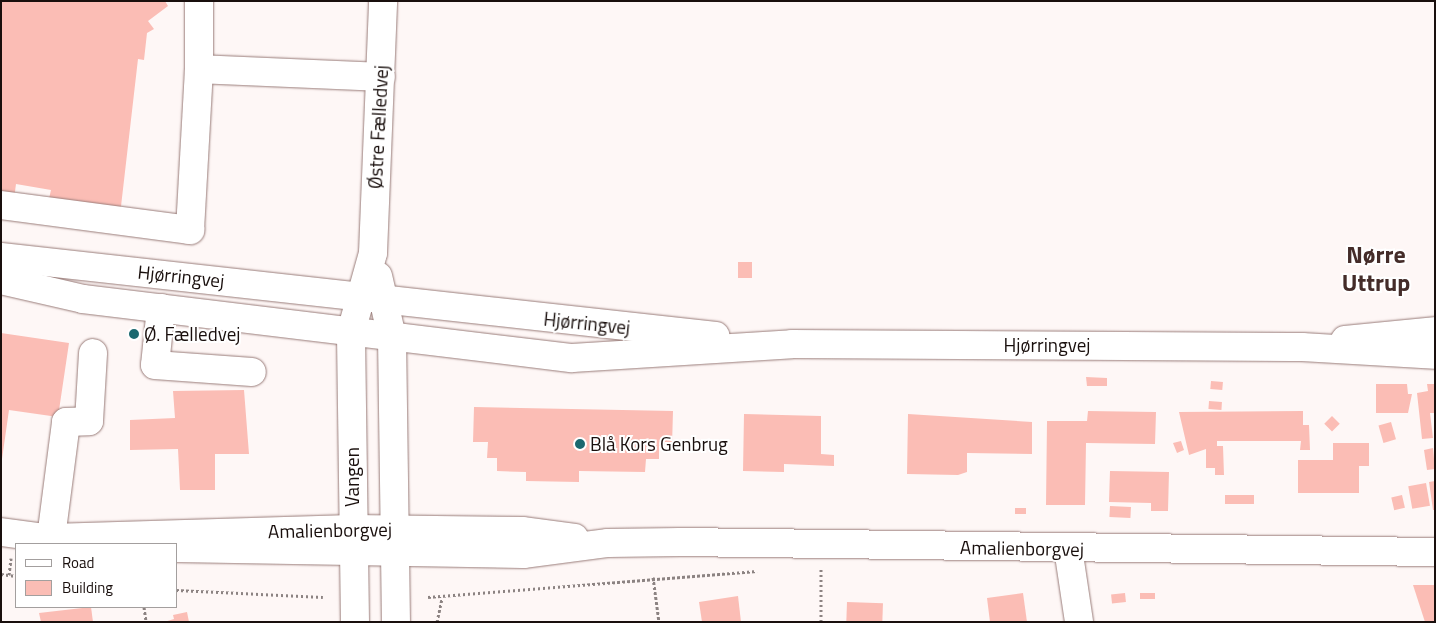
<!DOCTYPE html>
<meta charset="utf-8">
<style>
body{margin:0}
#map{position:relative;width:1436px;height:623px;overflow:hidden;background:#fef7f6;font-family:"Titillium Web",sans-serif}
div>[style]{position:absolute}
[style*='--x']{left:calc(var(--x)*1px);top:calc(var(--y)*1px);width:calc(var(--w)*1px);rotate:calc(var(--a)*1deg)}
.building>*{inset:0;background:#fbbdb5;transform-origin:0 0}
.path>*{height:3px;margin-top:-1.5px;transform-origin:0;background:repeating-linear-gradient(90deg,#8c8382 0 2.5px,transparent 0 5px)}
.roads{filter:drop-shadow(0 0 1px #997c79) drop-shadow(0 0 1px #997c79)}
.minor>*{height:28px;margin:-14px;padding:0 14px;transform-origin:14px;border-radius:14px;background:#fff}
.major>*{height:28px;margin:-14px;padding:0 14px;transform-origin:14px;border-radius:14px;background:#fff}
.dots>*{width:14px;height:14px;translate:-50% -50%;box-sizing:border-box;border:2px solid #fff;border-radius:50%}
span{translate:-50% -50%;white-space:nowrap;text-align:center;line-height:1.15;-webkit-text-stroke:4px #fff;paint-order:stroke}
.street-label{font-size:19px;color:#190f0d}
.poi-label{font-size:19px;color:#190f0d}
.left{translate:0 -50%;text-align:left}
.district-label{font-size:24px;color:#442c29;font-weight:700}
.frame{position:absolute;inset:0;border:2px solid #190f0d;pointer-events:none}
.legend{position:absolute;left:15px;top:543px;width:162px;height:65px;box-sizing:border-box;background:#fff;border:1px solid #a39f9e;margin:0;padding:6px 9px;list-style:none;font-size:15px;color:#190f0d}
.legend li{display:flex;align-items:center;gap:10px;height:25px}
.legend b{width:25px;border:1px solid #a39f9e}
</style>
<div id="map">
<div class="building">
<div style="clip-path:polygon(1px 1px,165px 1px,168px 6px,148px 21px,154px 29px,147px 33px,144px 60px,138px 59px,120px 215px,48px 203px,51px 190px,16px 184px,14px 199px,1px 197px)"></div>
<div style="left:738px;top:262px;width:14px;height:16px"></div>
<div style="clip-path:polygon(1px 333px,69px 343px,58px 417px,9px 410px,2px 459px)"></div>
<div style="clip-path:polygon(1086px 377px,1107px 378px,1107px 386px,1087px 386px)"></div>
<div style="left:1211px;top:381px;width:12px;height:8px;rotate:5deg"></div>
<div style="clip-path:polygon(1376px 384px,1407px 384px,1408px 394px,1412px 394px,1408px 413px,1376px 413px)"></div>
<div style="clip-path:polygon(1427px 384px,1435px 384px,1435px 413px,1430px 413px,1433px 438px,1422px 439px,1417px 393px,1428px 391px)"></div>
<div style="clip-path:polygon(244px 390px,249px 454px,215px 454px,215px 490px,180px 490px,178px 449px,130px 450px,130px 420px,175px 418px,173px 391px)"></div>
<div style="left:1209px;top:401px;width:13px;height:8px;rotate:4deg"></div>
<div style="clip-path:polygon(474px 407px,673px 411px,672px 446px,659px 446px,659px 459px,646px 459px,645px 472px,579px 471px,579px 482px,526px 481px,526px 472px,497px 471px,497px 458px,487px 458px,488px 442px,473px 442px)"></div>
<div style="clip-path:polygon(1088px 411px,1156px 412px,1155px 444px,1086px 443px,1085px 505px,1046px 505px,1047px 421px,1087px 421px)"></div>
<div style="clip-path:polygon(1303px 411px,1303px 425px,1309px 425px,1310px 450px,1300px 450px,1301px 441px,1217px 441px,1217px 446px,1223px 446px,1224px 475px,1215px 475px,1215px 468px,1206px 468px,1206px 449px,1189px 455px,1179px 412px)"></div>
<div style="clip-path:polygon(744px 414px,821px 416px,821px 454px,834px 455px,834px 466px,784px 464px,784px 472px,743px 471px)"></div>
<div style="clip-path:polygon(908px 414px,1032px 422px,1032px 454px,967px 453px,967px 472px,958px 475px,907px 474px)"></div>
<div style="left:1332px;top:416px;width:11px;height:11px;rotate:45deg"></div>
<div style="left:1391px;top:422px;width:18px;height:13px;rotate:74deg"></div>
<div style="clip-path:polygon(1181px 441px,1184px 450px,1177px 453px,1173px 443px)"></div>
<div style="clip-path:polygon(1333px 443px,1369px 443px,1369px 466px,1359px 466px,1359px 493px,1298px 493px,1298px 460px,1333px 460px)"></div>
<div style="clip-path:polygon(1433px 448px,1435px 469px,1427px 470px,1424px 450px)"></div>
<div style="clip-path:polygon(1110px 471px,1169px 472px,1168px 511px,1151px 511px,1151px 503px,1109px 502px)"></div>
<div style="clip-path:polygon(1435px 481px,1435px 510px,1433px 510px,1429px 482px)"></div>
<div style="left:1426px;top:483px;width:23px;height:18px;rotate:80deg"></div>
<div style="left:1225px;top:495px;width:29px;height:9px"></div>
<div style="left:1402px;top:495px;width:13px;height:11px;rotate:77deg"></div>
<div style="left:1110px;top:506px;width:21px;height:11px;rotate:3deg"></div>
<div style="left:1015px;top:508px;width:11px;height:6px"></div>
<div style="clip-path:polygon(1413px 585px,1435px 585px,1435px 622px,1425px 622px)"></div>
<div style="clip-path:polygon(1023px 593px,1027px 622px,990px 622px,987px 598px)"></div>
<div style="left:1125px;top:593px;width:9px;height:14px;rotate:84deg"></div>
<div style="left:1155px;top:593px;width:6px;height:15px;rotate:90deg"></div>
<div style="clip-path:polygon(738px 596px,741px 622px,702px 622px,699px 602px)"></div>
<div style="left:847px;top:602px;width:36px;height:20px;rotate:2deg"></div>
<div style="clip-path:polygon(91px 607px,93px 622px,41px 622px,39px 613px)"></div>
<div style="clip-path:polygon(187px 612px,189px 622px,164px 622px,174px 619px,173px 615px)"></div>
</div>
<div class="path">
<div style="--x:1;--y:574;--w:15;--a:8"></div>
<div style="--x:9;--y:575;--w:17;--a:-83"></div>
<div style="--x:653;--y:577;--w:45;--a:82.4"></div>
<div style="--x:176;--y:590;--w:147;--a:2.7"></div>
<div style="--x:428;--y:597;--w:330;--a:-4.5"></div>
<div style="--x:144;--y:607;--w:15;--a:82"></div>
<div style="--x:437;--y:622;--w:25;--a:-78"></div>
<div style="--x:821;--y:622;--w:54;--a:-90"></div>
</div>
<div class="roads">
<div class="minor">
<div style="--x:199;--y:1;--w:68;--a:90"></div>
<div style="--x:199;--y:69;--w:182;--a:2.5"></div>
<div style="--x:1;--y:205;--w:191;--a:7.5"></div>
<div style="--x:190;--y:230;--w:161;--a:-86.8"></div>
<div style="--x:378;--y:276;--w:63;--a:77.1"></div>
<div style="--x:392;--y:337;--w:285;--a:89.2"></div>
<div style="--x:161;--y:308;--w:57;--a:96"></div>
<div style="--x:155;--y:365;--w:97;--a:4.1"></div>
<div style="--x:1;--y:532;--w:68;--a:7.7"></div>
<div style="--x:51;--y:538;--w:301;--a:-1.7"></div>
<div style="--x:352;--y:529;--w:170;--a:0.7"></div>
<div style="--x:522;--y:531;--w:53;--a:7.5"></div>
<div style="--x:51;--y:538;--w:117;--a:-82.6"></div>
<div style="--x:66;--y:422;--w:23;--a:-2"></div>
<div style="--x:89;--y:421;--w:68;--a:-86.6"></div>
<div style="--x:176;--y:548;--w:347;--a:1"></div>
<div style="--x:523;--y:554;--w:86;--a:-7.4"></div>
<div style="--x:608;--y:543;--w:72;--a:-0.8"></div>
<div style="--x:680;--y:542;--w:755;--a:0.76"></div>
<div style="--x:1068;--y:548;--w:75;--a:81.5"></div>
<div style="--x:355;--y:622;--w:290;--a:-90.8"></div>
<div style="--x:351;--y:332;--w:82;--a:-74.4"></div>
<div style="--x:373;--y:253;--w:252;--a:-87.7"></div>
</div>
<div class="major">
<div style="--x:1;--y:257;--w:719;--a:6.31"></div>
<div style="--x:1;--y:280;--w:84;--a:13"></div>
<div style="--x:83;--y:299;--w:493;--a:6.9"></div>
<div style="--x:572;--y:358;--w:220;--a:-3.6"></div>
<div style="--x:792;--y:344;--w:510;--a:0.34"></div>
<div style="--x:1302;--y:347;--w:133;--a:3.4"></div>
<div style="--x:1345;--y:340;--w:90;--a:-5.7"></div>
</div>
</div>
<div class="dots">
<div style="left:134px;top:334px;background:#1b686f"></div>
<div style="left:580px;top:444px;background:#1b686f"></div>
</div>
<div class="street-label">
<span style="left:378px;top:127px;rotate:-87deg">Østre Fælledvej</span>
<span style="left:181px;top:276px;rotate:6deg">Hjørringvej</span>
<span style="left:587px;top:323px;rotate:6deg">Hjørringvej</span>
<span style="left:1047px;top:345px">Hjørringvej</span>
<span style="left:352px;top:477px;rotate:-90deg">Vangen</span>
<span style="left:330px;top:530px;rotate:-1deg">Amalienborgvej</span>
<span style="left:1022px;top:548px;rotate:1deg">Amalienborgvej</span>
</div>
<div class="poi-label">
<span class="left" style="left:144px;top:334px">Ø. Fælledvej</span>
<span class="left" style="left:590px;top:444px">Blå Kors Genbrug</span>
</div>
<div class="district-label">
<span style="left:1376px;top:269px">Nørre<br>Uttrup</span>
</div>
<div class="frame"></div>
<ul class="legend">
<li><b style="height:6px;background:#fff"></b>Road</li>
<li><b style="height:14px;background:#fbbdb5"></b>Building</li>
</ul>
</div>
